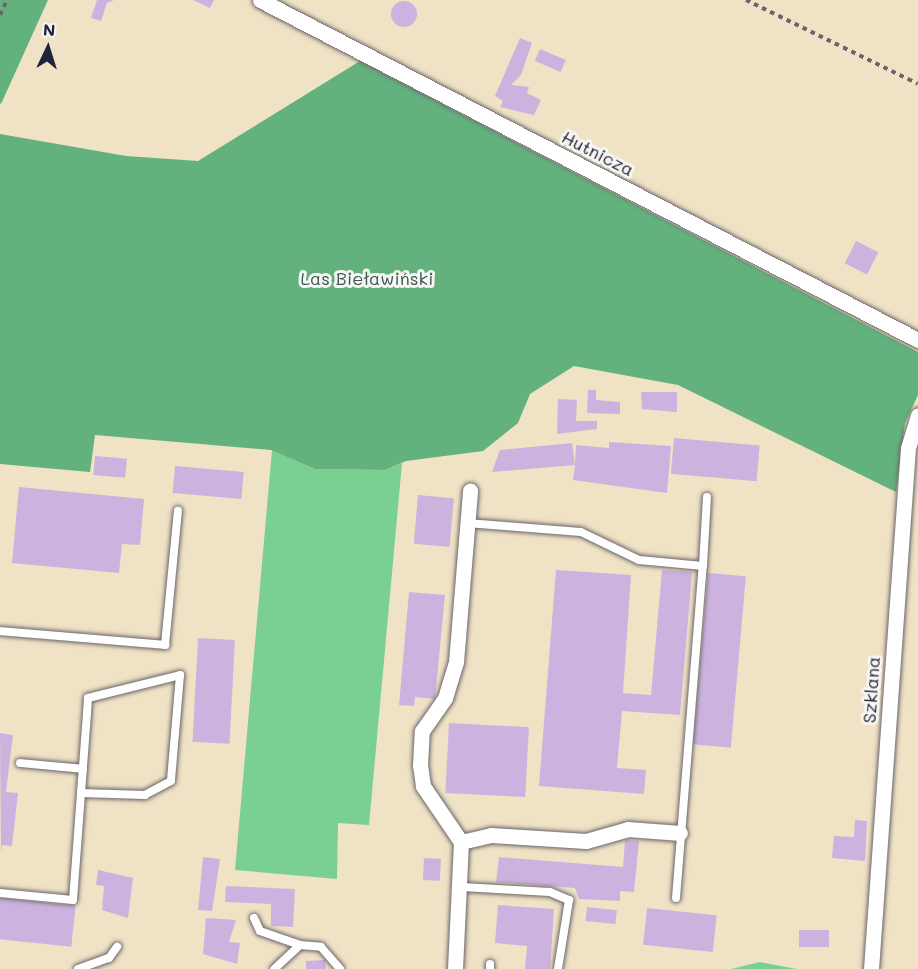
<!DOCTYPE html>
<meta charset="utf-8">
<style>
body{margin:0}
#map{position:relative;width:918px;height:969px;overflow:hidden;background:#f0e2c5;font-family:Mali,sans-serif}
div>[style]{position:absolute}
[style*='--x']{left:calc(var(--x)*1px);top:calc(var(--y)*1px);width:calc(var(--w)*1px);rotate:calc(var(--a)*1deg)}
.green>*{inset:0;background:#7acf93}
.forest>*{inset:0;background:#63b27d}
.building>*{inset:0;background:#ccb3df;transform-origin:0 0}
.round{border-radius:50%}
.path>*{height:4px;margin-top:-2px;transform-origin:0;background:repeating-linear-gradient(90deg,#6a656b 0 4.5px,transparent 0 9px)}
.roads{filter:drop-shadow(0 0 2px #6a656b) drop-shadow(0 0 2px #6a656b)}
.lane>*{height:8px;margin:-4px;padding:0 4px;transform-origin:4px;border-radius:4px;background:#fff}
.street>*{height:15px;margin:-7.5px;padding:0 7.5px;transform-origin:7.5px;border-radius:7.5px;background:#fff}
span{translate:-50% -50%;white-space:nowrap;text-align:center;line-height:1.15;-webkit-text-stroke:6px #f6f6f2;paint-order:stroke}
.street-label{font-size:18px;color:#22223b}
.park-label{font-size:18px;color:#3c5655}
.north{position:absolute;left:18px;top:18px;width:60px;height:60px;-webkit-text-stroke:4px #f6f6f2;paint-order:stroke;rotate:4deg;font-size:16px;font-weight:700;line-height:24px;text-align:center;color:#22223b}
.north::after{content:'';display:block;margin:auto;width:21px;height:27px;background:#22223b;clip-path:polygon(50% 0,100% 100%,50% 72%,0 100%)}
</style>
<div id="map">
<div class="green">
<div style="clip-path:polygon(272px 450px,315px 469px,385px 470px,402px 463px,369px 825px,338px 823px,337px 879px,235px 870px)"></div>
<div style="clip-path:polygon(760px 962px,797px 969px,731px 969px)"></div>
</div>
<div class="forest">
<div style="clip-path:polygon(0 0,48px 0,1px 104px,0 103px)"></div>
<div style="clip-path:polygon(360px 61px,918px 352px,918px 395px,905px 423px,896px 492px,678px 385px,574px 366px,530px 394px,518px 423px,483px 451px,406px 461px,385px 470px,315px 469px,271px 450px,95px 435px,90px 472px,0 464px,0 134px,126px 156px,198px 161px)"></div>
</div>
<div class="building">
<div style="clip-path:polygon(97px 0,114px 0,107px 3px,101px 21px,91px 18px)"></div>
<div style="clip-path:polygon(193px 0,214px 0,210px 8px)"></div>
<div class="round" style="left:391px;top:1px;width:26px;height:26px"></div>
<div style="clip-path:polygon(520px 38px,532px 43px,521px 75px,511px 85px,529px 87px,527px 93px,541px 100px,534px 115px,500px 107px,503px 101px,495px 96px)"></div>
<div style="left:540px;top:49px;width:28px;height:13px;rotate:23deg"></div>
<div style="left:856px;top:241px;width:25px;height:25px;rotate:27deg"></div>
<div style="clip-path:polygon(588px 390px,596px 390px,596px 400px,620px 402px,620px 414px,587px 413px)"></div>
<div style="clip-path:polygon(641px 392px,677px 392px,677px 412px,642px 409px)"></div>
<div style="clip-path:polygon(558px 399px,577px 400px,576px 421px,597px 421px,597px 429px,557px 434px)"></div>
<div style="left:674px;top:438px;width:86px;height:36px;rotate:5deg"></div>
<div style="clip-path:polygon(609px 442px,671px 446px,667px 493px,573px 480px,575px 465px,492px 472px,500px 450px,572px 443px,575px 465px,576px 445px,609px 448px)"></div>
<div style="left:95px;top:456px;width:32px;height:19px;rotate:5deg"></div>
<div style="left:175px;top:466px;width:69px;height:27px;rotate:5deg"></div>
<div style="clip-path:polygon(19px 487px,144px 499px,140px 545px,122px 544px,119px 573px,12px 563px)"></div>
<div style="left:418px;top:495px;width:36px;height:49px;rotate:5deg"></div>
<div style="clip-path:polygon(556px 570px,631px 575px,623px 693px,651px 695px,662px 570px,692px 572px,680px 715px,622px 711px,617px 768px,646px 770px,644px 794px,539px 786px)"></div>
<div style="left:708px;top:573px;width:38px;height:172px;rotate:5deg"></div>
<div style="clip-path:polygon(409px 592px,445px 595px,435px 699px,415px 697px,414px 706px,399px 705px)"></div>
<div style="left:198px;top:638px;width:37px;height:104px;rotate:3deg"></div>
<div style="left:449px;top:723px;width:80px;height:70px;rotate:3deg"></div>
<div style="clip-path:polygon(0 733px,13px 735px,6px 792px,18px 793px,12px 846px,2px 845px,1px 853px)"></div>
<div style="clip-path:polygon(855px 820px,867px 821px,865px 861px,832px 858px,834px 836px,854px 837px)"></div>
<div style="clip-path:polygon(625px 840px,639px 841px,634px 892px,620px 891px,620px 901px,579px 899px,575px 888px,496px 882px,499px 857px,623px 867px)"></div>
<div style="clip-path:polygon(203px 857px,220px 859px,212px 911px,198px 910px)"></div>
<div style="left:424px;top:858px;width:17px;height:22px;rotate:3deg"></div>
<div style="clip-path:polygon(98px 870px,133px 878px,128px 918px,102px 910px,104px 886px,96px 885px)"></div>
<div style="clip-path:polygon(226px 886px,295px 889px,293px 927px,271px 926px,271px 904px,225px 902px)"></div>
<div style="left:0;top:898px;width:76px;height:41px;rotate:6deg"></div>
<div style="clip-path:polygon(498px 905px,554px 909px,550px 969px,525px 969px,527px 946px,495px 943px)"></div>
<div style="left:587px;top:907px;width:30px;height:14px;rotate:6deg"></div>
<div style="left:647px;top:908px;width:70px;height:37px;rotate:6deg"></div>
<div style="clip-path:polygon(206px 918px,236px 920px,229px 942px,240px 943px,237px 964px,203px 954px)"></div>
<div style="left:799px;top:930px;width:30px;height:17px"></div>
<div style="clip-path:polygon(325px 960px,326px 969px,306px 969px,306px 961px)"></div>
</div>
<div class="path">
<div style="--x:746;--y:0;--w:191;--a:26"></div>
<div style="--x:0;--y:15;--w:17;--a:-65"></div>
</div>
<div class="roads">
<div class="lane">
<div style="--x:467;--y:523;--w:114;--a:4.5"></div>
<div style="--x:581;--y:532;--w:64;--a:25.8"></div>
<div style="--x:639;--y:560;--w:64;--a:5.4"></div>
<div style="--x:703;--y:566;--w:69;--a:-86.7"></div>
<div style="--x:0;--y:631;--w:166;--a:4.8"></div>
<div style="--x:165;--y:645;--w:135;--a:-84.5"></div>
<div style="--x:20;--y:763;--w:63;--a:5.4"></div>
<div style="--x:462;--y:887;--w:88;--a:3.3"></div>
<div style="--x:550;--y:892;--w:21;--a:23"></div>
<div style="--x:569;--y:900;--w:70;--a:99.1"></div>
<div style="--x:0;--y:893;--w:73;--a:5.5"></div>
<div style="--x:73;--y:900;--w:107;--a:-85.7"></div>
<div style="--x:81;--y:793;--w:80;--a:-85.7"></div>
<div style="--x:87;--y:713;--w:15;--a:-86"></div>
<div style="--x:88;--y:698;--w:95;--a:-14"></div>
<div style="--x:180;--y:675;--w:106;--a:94.9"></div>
<div style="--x:171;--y:781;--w:30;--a:152"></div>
<div style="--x:145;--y:795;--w:64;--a:-178.2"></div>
<div style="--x:676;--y:898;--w:333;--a:-85.4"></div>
<div style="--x:254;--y:918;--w:14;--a:65"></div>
<div style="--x:260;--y:931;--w:42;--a:19.3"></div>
<div style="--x:300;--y:945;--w:35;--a:137"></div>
<div style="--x:300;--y:945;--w:21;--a:5"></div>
<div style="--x:321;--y:947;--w:29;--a:49"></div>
<div style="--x:78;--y:969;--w:33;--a:-20"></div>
<div style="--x:109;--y:958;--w:14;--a:-54"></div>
<div style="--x:490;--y:969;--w:5;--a:-90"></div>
</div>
<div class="street">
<div style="--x:260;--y:0;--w:741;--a:27.33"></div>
<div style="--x:461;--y:842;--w:31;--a:-13"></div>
<div style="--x:491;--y:835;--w:95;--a:3.6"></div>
<div style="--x:586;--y:841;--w:44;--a:-15.9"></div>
<div style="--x:628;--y:829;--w:52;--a:4.4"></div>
<div style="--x:455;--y:969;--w:127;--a:-87.3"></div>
<div style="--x:461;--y:842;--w:68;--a:-124.2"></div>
<div style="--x:423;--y:786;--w:21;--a:-98"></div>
<div style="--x:420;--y:765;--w:34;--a:-87"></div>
<div style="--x:422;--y:731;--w:40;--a:-55.1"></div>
<div style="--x:445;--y:698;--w:38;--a:-73"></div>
<div style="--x:456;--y:662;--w:172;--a:-85.3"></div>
<div style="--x:871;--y:969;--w:522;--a:-85.94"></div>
<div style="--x:908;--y:448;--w:34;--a:-73"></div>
</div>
</div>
<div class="street-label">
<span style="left:598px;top:153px;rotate:27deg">Hutnicza</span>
<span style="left:871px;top:690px;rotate:-86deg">Szklana</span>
</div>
<div class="park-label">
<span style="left:367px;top:278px">Las Bieławiński</span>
</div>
<div class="north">N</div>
</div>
